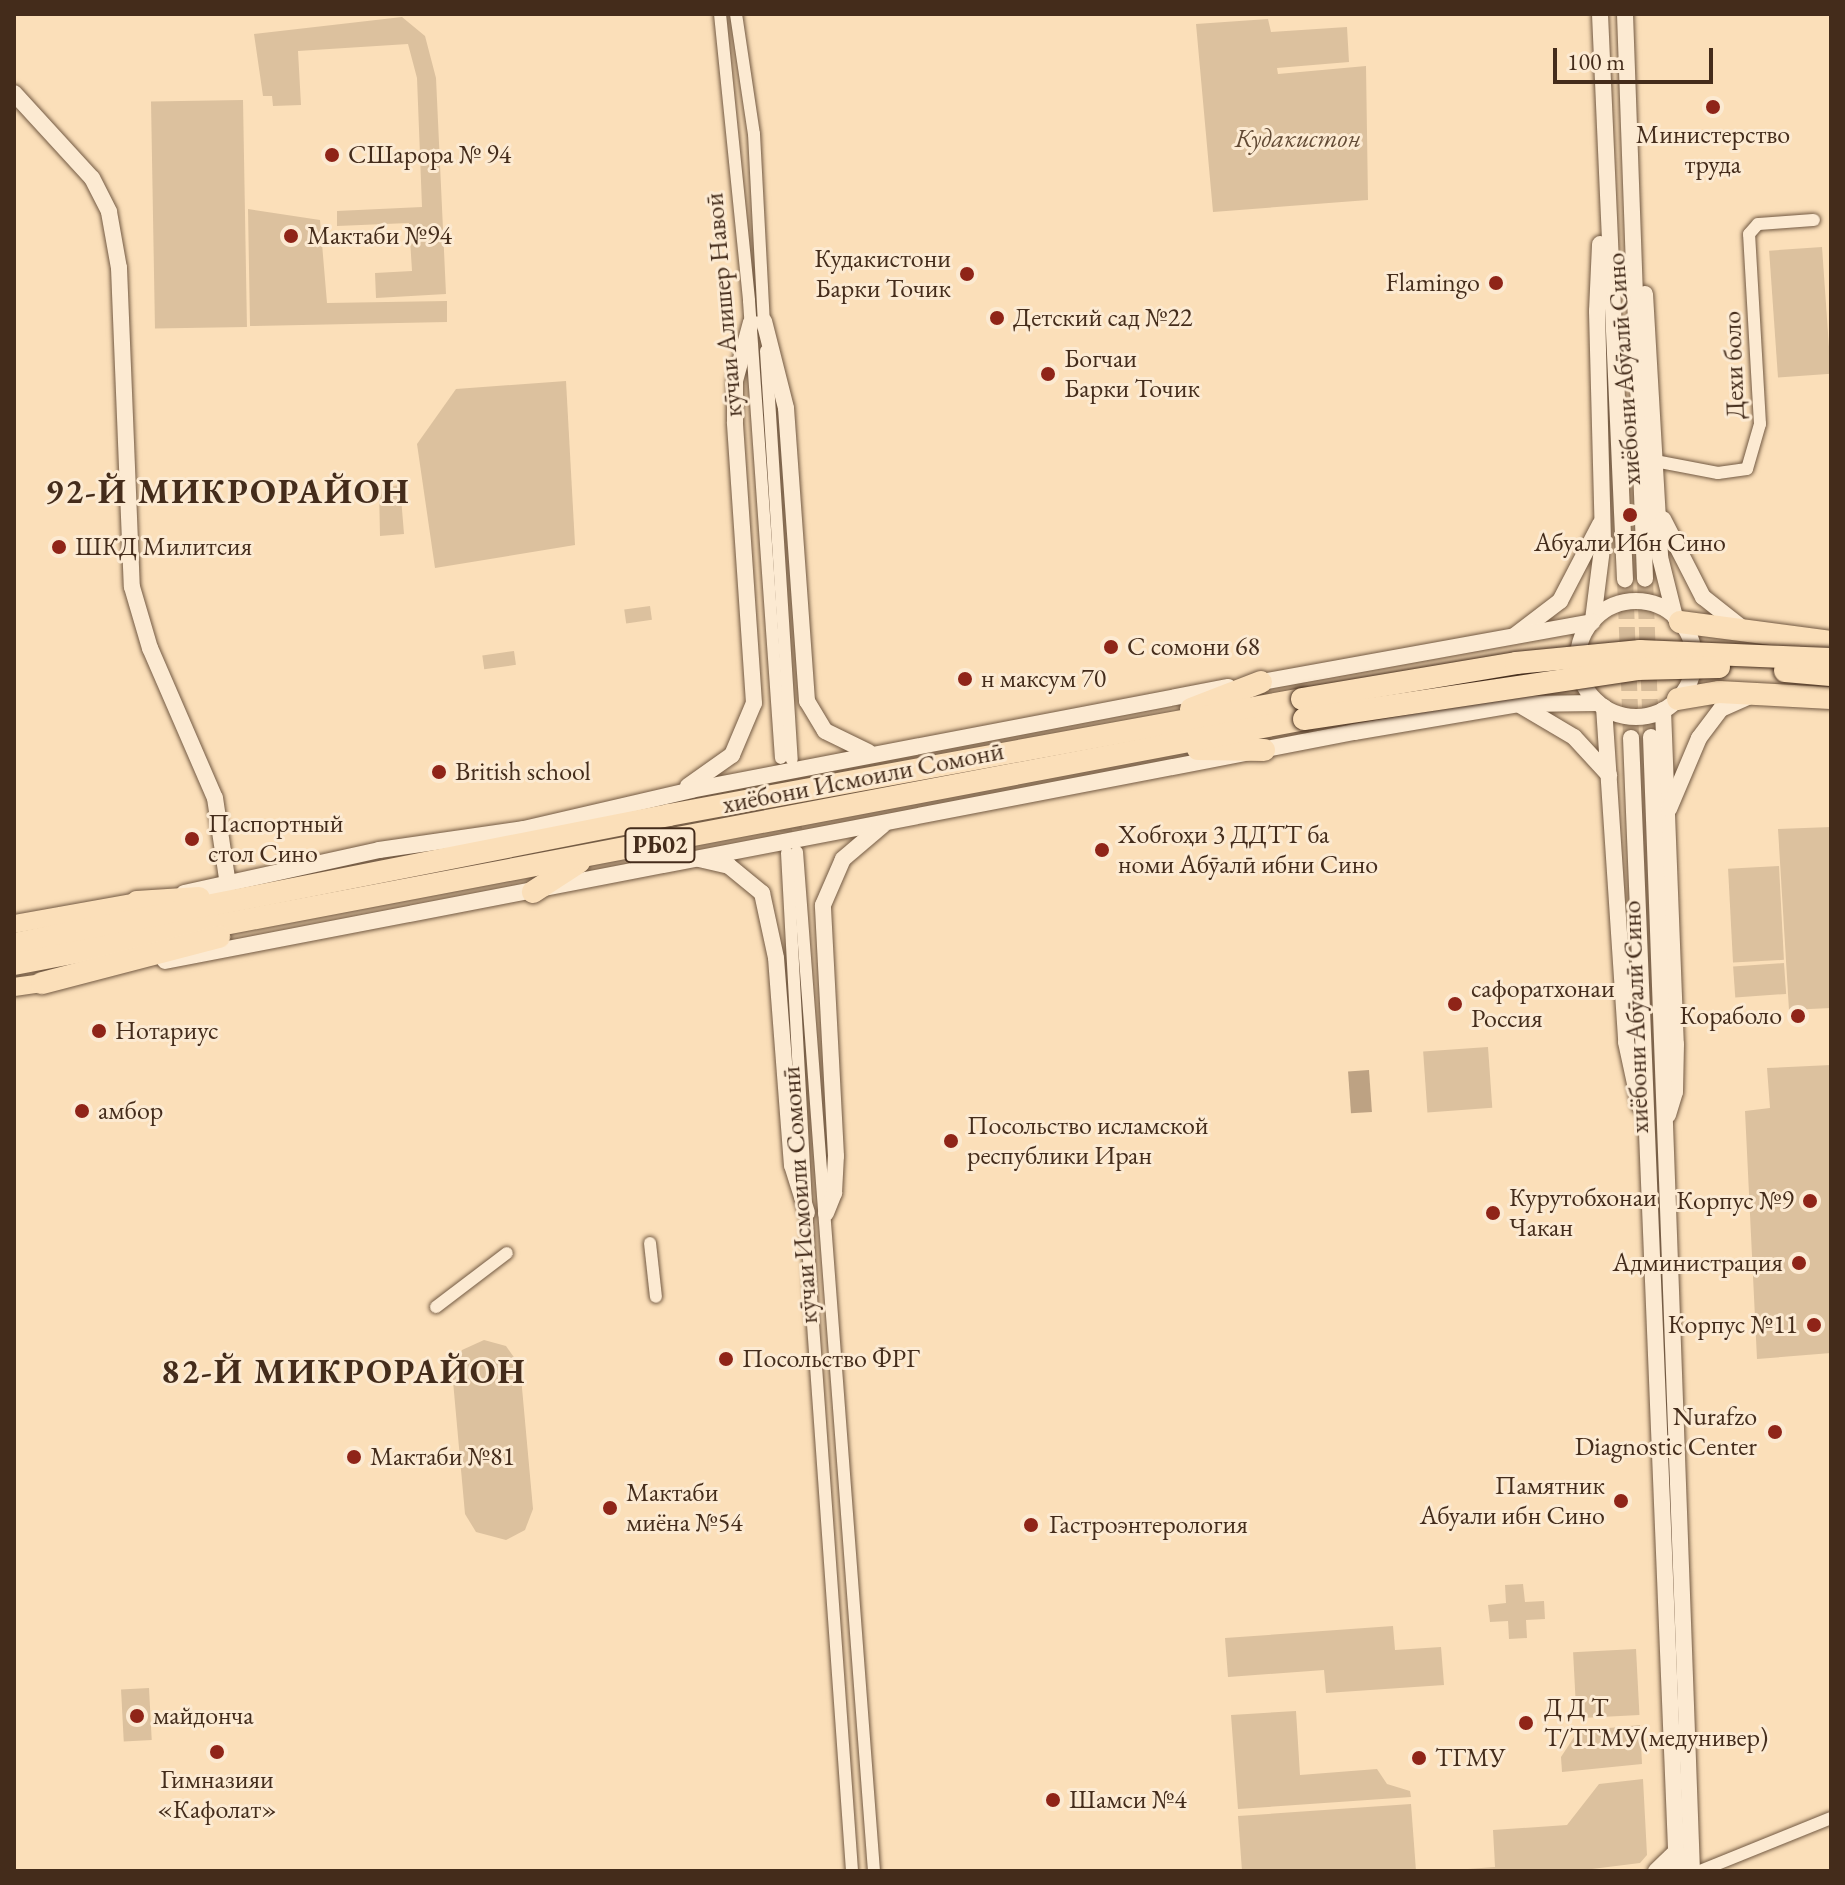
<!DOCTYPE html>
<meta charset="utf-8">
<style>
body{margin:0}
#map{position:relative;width:1845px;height:1885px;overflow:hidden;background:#fbdfb9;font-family:"EB Garamond",serif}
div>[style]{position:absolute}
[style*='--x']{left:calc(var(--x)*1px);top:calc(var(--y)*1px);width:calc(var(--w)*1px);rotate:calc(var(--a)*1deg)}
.green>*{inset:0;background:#dcc19e;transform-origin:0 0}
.water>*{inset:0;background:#bda283;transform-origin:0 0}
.street-tunnel>*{height:12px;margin-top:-6px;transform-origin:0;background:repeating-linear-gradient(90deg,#d6bb99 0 12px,transparent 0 18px)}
.secondary-tunnel>*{height:16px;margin-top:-8px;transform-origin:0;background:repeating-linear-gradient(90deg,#d6bb99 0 16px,transparent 0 24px)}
.roads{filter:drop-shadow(0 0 2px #725942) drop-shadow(0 0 2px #725942)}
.street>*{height:12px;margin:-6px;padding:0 6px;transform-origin:6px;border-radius:6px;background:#fcead2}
.secondary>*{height:16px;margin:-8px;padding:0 8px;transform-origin:8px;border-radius:8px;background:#fcead2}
.secondary>.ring{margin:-8px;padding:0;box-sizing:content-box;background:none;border:16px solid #fcead2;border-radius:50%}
.primary>*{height:18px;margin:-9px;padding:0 9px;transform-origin:9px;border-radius:9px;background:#fbdfb9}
.highway>*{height:22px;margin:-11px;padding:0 11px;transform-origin:11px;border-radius:11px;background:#fbdfb9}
.bridges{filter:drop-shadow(0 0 2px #442c1b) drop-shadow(0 0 2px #442c1b)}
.highway-bridge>*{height:22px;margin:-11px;padding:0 11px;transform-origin:11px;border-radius:11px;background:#fbdfb9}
.dots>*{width:22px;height:22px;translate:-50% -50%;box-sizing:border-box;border:4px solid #fcead2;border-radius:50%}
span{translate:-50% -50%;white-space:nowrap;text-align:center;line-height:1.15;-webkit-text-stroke:6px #fcead2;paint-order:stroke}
.shield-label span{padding:2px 6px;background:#fcead2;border:2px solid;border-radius:6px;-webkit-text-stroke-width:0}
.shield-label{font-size:24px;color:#442c1b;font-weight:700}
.poi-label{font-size:26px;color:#442c1b}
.left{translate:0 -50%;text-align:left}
.right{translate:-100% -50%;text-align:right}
.park-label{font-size:26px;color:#624a35;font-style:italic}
.street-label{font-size:26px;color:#442c1b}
.district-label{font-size:34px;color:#442c1b;font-weight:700;letter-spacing:2px}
.frame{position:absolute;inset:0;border:16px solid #442c1b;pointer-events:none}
.scale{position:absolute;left:1553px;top:48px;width:160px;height:36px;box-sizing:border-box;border:4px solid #442c1b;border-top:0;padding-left:10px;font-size:24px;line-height:28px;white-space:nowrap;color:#442c1b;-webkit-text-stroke:6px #fcead2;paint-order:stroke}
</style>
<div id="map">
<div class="green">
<div style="clip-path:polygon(402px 17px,425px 36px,436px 78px,446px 294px,376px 298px,375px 273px,412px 271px,409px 223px,337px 226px,337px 211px,422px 207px,417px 78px,408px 44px,298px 51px,301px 105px,273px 106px,272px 96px,263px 96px,254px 34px)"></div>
<div style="clip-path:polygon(1268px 19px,1271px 32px,1347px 27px,1349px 62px,1277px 68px,1278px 74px,1366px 66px,1368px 200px,1213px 212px,1196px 24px)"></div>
<div style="left:243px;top:100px;width:227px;height:92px;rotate:89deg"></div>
<div style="clip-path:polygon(248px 209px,320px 220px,327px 303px,447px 301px,447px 322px,250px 326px)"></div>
<div style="left:1822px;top:247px;width:127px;height:53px;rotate:86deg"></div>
<div style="clip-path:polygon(566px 381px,575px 545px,435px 568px,417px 444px,456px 389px)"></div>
<div style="clip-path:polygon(400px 485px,404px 534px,380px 536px,379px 488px)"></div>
<div style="left:650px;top:606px;width:14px;height:26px;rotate:82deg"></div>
<div style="left:514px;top:651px;width:14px;height:32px;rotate:82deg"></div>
<div style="clip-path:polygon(1831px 827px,1831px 1008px,1789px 1010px,1778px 829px)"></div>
<div style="left:1779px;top:866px;width:94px;height:51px;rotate:87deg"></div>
<div style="left:1784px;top:963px;width:31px;height:51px;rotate:86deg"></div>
<div style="left:1488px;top:1047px;width:61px;height:65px;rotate:86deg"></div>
<div style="clip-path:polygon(1831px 1065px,1831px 1353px,1757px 1359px,1745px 1111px,1770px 1108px,1767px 1068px)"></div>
<div style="clip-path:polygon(484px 1340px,506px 1346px,520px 1366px,533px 1509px,525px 1530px,506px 1540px,476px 1532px,465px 1514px,452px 1370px,462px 1350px)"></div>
<div style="clip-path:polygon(1523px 1584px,1525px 1602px,1544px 1601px,1545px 1619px,1526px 1620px,1527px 1638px,1509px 1639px,1508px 1621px,1490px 1622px,1488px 1605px,1506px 1603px,1505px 1585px)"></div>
<div style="clip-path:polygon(1393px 1626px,1395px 1650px,1441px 1647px,1444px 1685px,1326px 1693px,1324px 1670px,1228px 1677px,1225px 1638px)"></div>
<div style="left:1636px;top:1649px;width:66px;height:63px;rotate:87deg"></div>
<div style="left:149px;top:1688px;width:52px;height:28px;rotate:87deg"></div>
<div style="clip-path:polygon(1296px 1711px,1300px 1775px,1377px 1769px,1387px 1784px,1410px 1791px,1411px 1797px,1238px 1809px,1231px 1715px)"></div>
<div style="clip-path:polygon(1640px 1725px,1642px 1764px,1562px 1772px,1561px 1757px,1578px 1731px)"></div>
<div style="clip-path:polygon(1643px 1779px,1647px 1855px,1640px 1863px,1576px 1871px,1440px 1871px,1495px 1867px,1493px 1830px,1567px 1825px,1599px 1784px)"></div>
<div style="clip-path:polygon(1411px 1804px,1416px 1871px,1242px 1871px,1238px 1816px)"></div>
</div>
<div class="water">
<div style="left:1369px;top:1070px;width:42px;height:21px;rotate:86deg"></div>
</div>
<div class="street-tunnel">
<div style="--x:792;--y:763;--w:81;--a:86.5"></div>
<div style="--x:782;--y:766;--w:81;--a:86.5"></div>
</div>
<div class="secondary-tunnel">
<div style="--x:1625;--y:579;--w:159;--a:87.8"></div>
<div style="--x:1645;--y:579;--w:158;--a:87.8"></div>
</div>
<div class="roads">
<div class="street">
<div style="--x:720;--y:14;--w:288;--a:84.2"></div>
<div style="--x:749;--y:301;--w:458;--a:86"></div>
<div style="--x:736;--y:14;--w:121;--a:81.5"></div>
<div style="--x:754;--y:134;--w:194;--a:87"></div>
<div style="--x:766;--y:351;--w:409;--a:86.4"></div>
<div style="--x:1655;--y:461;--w:64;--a:10.8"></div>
<div style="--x:1718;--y:473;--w:29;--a:-8"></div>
<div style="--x:1747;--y:469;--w:47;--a:-73.9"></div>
<div style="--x:1760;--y:424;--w:190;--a:-93.3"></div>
<div style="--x:1749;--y:234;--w:13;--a:-48"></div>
<div style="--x:1758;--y:224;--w:56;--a:-4.1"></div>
<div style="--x:797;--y:852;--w:1022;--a:85.68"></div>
<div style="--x:787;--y:853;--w:430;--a:86.9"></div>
<div style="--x:810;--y:1282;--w:590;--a:85.92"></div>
<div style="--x:650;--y:1243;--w:54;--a:83.7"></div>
<div style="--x:436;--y:1307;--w:89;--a:-37.3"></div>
<div style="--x:1700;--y:1871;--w:141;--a:-22"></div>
</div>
<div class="secondary">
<div style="--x:1600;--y:14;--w:566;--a:87.47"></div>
<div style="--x:1625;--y:14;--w:565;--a:87.97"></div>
<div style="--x:14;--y:93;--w:115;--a:47.5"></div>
<div style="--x:92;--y:178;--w:38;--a:63"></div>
<div style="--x:109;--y:212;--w:57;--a:79.9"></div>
<div style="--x:119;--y:268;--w:319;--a:87.7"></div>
<div style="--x:132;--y:587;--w:64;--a:73.6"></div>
<div style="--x:150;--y:648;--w:163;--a:66.6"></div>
<div style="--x:215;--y:798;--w:88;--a:81.5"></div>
<div style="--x:1645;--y:294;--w:263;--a:86.7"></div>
<div style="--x:1660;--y:557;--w:62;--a:76"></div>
<div style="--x:764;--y:321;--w:90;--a:75.8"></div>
<div style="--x:786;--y:408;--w:294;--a:85.9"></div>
<div style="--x:807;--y:701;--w:35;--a:59"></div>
<div style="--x:825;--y:731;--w:48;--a:26"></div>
<div style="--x:1663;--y:519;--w:88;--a:62.9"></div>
<div style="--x:1703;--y:597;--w:48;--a:38.3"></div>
<div class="ring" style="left:1578px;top:601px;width:100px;height:100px"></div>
<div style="--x:1593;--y:620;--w:80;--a:-82.8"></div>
<div style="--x:1603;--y:541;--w:230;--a:-91.5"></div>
<div style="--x:1597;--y:311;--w:67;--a:-87.4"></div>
<div style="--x:1514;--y:636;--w:58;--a:-37.3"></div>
<div style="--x:1560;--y:601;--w:87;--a:-62.5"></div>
<div style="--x:1251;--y:684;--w:347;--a:-10.3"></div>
<div style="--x:1520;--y:705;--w:63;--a:30.7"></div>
<div style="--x:1574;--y:737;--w:52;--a:47.4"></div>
<div style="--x:1604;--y:707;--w:336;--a:86.2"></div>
<div style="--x:1626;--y:1042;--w:66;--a:77.8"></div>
<div style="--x:1663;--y:710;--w:334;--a:87.8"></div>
<div style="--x:1676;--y:1044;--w:48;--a:91.2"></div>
<div style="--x:1675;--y:1092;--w:24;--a:107"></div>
<div style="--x:1651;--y:737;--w:1135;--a:87.93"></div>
<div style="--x:1631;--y:738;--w:1134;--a:87.68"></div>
<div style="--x:688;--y:786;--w:54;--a:-35.2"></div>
<div style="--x:732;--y:755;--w:56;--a:-67.1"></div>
<div style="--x:754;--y:703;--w:282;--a:-93.9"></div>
<div style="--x:735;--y:422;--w:41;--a:-90"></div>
<div style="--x:735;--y:381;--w:61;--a:-74.8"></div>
<div style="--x:1669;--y:809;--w:77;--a:-67.1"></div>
<div style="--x:1699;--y:738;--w:36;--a:-53"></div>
<div style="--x:1721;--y:709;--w:35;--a:-24"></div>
<div style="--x:699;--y:859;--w:31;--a:13"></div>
<div style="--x:729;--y:866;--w:43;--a:39.3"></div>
<div style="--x:762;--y:893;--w:66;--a:77.8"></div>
<div style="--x:776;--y:958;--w:208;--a:85.6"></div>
<div style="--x:792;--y:1165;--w:50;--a:72.6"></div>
<div style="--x:184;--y:893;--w:200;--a:-12.4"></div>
<div style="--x:379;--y:850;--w:147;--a:-8.2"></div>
<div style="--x:524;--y:829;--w:171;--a:-13.1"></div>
<div style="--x:691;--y:790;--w:547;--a:-10.86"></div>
<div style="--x:165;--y:961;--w:1211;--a:-10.9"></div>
<div style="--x:1354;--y:732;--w:167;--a:-9.6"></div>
<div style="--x:1519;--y:704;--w:79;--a:-0.7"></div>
<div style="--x:826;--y:1213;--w:22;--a:-68"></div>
<div style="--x:834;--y:1193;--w:37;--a:-87"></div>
<div style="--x:836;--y:1156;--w:251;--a:-93"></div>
<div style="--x:823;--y:905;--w:50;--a:-66.5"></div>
<div style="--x:843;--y:859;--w:52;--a:-40.4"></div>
<div style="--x:1656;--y:1871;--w:28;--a:-44"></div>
</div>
<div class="primary">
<div style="--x:14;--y:924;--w:125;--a:-10.1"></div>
<div style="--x:14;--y:987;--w:28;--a:-8"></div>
</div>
<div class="highway">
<div style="--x:1680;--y:622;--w:152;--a:7.5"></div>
<div style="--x:1678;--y:699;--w:42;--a:-9.7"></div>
<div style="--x:1719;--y:692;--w:112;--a:3.1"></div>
<div style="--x:1191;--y:709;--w:75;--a:-21.1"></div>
<div style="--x:1198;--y:749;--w:66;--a:0.9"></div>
<div style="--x:533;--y:892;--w:55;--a:-33.1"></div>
<div style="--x:137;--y:902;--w:62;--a:-3.7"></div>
<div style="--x:14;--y:944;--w:668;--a:-11.14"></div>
<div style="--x:669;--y:815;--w:644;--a:-10.38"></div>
<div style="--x:14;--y:964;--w:1313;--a:-10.75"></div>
<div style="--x:42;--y:983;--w:183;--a:-14.6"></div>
</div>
</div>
<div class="bridges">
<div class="highway-bridge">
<div style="--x:1785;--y:671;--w:46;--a:5"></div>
<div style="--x:1302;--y:699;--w:217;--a:-9.5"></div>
<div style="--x:1516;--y:663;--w:125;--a:-5.5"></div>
<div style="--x:1640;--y:651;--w:191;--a:2.4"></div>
<div style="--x:1304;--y:719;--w:337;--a:-8.5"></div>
<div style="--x:1637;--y:669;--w:82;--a:-1.4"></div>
</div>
</div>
<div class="dots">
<div style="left:1713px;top:107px;background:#8f2418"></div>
<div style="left:332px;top:155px;background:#8f2418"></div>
<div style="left:291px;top:236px;background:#8f2418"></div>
<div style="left:967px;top:274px;background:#8f2418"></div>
<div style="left:1496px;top:283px;background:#8f2418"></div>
<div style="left:997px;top:318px;background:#8f2418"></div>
<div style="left:1048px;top:374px;background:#8f2418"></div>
<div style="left:1630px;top:515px;background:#8f2418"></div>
<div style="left:59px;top:547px;background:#8f2418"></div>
<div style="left:1111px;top:647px;background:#8f2418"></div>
<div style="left:965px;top:679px;background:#8f2418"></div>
<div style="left:439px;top:772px;background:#8f2418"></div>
<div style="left:192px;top:839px;background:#8f2418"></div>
<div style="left:1102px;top:850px;background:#8f2418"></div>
<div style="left:1455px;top:1004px;background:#8f2418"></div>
<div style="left:1798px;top:1016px;background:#8f2418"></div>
<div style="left:99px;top:1031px;background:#8f2418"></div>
<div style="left:82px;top:1111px;background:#8f2418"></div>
<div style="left:951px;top:1141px;background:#8f2418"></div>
<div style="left:1810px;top:1201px;background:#8f2418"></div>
<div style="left:1493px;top:1213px;background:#8f2418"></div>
<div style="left:1799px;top:1263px;background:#8f2418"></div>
<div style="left:1814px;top:1325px;background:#8f2418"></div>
<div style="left:726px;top:1359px;background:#8f2418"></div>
<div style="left:1775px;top:1432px;background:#8f2418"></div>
<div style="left:354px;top:1457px;background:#8f2418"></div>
<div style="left:1621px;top:1501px;background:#8f2418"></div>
<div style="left:610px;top:1508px;background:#8f2418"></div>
<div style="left:1031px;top:1525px;background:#8f2418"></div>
<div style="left:137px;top:1716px;background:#8f2418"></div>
<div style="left:1526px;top:1723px;background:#8f2418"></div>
<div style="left:217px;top:1752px;background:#8f2418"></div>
<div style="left:1419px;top:1758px;background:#8f2418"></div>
<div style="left:1053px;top:1800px;background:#8f2418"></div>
</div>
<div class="shield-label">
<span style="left:660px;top:845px">РБ02</span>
</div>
<div class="poi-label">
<span style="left:1713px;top:150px">Министерство<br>труда</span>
<span class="left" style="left:348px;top:155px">СШарора № 94</span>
<span class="left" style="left:307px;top:236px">Мактаби №94</span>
<span class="right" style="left:951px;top:274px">Кудакистони<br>Барки Точик</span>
<span class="right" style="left:1480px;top:283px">Flamingo</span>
<span class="left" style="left:1013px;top:318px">Детский сад №22</span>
<span class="left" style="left:1064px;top:374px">Богчаи<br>Барки Точик</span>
<span style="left:1630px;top:543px">Абуали Ибн Сино</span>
<span class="left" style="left:75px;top:547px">ШКД Милитсия</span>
<span class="left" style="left:1127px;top:647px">С сомони 68</span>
<span class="left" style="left:981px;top:679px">н максум 70</span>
<span class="left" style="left:455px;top:772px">British school</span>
<span class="left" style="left:208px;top:839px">Паспортный<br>стол Сино</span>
<span class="left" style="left:1118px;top:850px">Хобгоҳи 3 ДДТТ ба<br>номи Абӯалӣ ибни Сино</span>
<span class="left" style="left:1471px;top:1004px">сафоратхонаи<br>Россия</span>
<span class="right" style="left:1782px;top:1016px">Кораболо</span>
<span class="left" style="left:115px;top:1031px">Нотариус</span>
<span class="left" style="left:98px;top:1111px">амбор</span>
<span class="left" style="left:967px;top:1141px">Посольство исламской<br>республики Иран</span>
<span class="left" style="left:1509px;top:1213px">Курутобхонаи<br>Чакан</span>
<span class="right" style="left:1794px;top:1201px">Корпус №9</span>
<span class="right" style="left:1783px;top:1263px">Администрация</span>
<span class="right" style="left:1798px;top:1325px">Корпус №11</span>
<span class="left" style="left:742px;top:1359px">Посольство ФРГ</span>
<span class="right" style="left:1757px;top:1432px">Nurafzo<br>Diagnostic Center</span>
<span class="left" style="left:370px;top:1457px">Мактаби №81</span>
<span class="right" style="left:1605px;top:1501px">Памятник<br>Абуали ибн Сино</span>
<span class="left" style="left:626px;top:1508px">Мактаби<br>миёна №54</span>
<span class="left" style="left:1049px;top:1525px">Гастроэнтерология</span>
<span class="left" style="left:1544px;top:1723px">Д Д Т<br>Т/ТГМУ(медунивер)</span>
<span class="left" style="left:153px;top:1716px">майдонча</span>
<span class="left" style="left:1435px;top:1758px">ТГМУ</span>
<span style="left:217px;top:1795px">Гимназияи<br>«Кафолат»</span>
<span class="left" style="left:1069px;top:1800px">Шамси №4</span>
</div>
<div class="park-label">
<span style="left:1298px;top:139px">Кудакистон</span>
</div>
<div class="street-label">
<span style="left:724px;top:305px;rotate:-95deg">кӯчаи Алишер Навоӣ</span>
<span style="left:1734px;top:365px;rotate:-92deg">Дехи боло</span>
<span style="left:1624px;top:369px;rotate:-94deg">хиёбони Абӯалӣ Сино</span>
<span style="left:863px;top:778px;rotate:-11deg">хиёбони Исмоили Сомонӣ</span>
<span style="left:1636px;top:1017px;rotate:-92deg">хиёбони Абӯалӣ Сино</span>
<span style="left:800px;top:1195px;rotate:-94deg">кӯчаи Исмоили Сомонӣ</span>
</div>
<div class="district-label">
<span style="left:228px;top:492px">92-Й МИКРОРАЙОН</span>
<span style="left:344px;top:1372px">82-Й МИКРОРАЙОН</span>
</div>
<div class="frame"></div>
<div class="scale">100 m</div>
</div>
